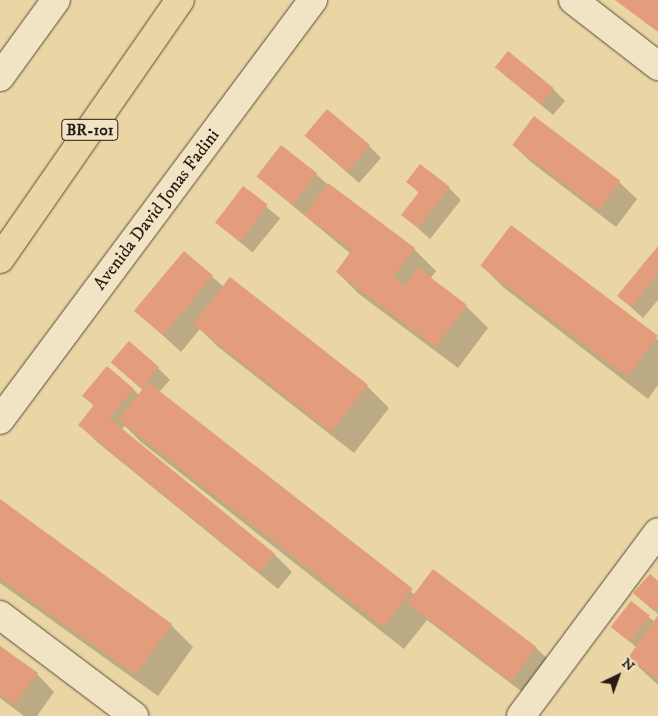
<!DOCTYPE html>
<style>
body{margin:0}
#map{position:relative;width:658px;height:716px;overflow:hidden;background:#ead5a5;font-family:"IM FELL DW Pica",serif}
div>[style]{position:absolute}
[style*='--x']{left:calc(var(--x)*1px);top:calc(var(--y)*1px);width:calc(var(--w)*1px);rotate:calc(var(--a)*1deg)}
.shadow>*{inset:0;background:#0003;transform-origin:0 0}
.building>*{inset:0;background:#e49d7c;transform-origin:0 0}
.roads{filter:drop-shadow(0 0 1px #584a39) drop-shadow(0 0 1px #584a39)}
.minor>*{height:28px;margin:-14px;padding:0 14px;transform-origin:14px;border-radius:14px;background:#f1e4c4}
.highway>*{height:28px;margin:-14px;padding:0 14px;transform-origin:14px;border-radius:14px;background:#ead5a5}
span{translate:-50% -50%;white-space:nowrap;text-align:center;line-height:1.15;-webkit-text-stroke:4px #f1e4c4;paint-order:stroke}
.shield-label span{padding:1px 4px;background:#f1e4c4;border:1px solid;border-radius:4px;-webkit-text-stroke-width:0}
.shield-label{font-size:16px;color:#281b15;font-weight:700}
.street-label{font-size:18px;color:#281b15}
.north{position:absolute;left:593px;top:651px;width:50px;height:50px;-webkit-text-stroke:4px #f1e4c4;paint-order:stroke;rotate:42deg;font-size:14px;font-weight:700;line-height:20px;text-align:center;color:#281b15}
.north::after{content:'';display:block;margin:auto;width:18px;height:22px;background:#281b15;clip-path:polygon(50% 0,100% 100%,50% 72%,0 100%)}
</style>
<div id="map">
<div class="shadow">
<div style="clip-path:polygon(496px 67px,553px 89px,565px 101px,553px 115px)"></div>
<div style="clip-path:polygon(513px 145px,619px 182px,637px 199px,616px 227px,531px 162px)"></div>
<div style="clip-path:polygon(369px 146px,381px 158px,359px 183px,318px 147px)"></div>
<div style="clip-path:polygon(316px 174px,328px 185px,414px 249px,436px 271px,430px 279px,466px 306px,488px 328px,458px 368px,359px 294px,337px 272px,351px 254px,258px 177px)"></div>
<div style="clip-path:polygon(407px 182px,449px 188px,461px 200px,430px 239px,403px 215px,420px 194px)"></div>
<div style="left:243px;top:188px;width:48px;height:44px;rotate:39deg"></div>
<div style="clip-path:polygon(658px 248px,658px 300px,643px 318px,619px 296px)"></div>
<div style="clip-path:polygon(184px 252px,224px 287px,367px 386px,389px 408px,354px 453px,217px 346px,200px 329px,181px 352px,136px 311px)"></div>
<div style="clip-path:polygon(481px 265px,656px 338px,658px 340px,658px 385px,648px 399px,503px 287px)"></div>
<div style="clip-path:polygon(112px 362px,158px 368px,170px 380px,159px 392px,415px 595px,536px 648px,554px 665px,529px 697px,427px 620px,404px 649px,141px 442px,125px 426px,121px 430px,275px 555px,292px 572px,278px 589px,97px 442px,80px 425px,94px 406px,84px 396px,133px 389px,139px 395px,143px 390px)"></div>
<div style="clip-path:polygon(0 502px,171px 625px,193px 647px,158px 696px,0 583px)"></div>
<div style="clip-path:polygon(658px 583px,658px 614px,641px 598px)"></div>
<div style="clip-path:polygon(631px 603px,655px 622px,658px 618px,658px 685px,629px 658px,637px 648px,612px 626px)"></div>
<div style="clip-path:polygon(0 647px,37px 674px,54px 692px,37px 716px,24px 716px,0 698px)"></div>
</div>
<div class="building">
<div style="clip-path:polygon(615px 0,658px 0,658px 32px)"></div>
<div style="left:508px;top:51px;width:59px;height:21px;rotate:39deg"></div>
<div style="left:327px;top:109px;width:56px;height:35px;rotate:40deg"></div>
<div style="left:534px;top:116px;width:108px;height:36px;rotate:37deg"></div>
<div style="left:281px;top:145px;width:46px;height:40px;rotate:38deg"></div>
<div style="clip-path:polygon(420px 164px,450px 187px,418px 228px,401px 215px,419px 192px,406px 182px)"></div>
<div style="clip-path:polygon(328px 183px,415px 248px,393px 277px,405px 286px,418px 268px,467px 305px,436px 347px,336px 272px,352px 250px,304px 215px)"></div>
<div style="left:243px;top:186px;width:31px;height:46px;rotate:37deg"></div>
<div style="left:511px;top:225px;width:184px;height:51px;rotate:37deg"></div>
<div style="clip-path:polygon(658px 246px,658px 274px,631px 307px,617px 296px)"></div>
<div style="left:184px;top:251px;width:38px;height:78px;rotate:40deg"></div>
<div style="left:230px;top:277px;width:175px;height:60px;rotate:38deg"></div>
<div style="left:129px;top:341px;width:40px;height:28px;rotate:41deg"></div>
<div style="clip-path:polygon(107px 366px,134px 389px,109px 418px,275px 554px,260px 573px,78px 425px,94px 405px,82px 396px)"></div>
<div style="left:148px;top:382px;width:336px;height:48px;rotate:38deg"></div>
<div style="clip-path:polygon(0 499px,172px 624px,135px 675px,0 578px)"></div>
<div style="left:433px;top:569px;width:130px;height:43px;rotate:37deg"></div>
<div style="clip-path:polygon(650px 574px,658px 581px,658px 606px,654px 611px,633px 593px)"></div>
<div style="left:631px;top:601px;width:24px;height:33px;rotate:38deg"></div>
<div style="clip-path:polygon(658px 615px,658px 679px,628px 658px)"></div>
<div style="clip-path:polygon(0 646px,38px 673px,14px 705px,0 695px)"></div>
</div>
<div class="roads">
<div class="minor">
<div style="--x:573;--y:0;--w:108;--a:37.8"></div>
<div style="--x:0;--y:77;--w:95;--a:-54"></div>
<div style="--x:0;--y:420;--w:524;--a:-53.31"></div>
<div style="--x:0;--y:615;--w:168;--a:37"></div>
<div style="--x:521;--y:716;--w:229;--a:-53.3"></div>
</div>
<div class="highway">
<div style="--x:0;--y:259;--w:315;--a:-55.2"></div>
</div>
</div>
<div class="shield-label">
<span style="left:90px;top:130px">BR-101</span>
</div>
<div class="street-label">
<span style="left:157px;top:210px;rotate:-53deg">Avenida David Jonas Fadini</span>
</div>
<div class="north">N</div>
</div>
